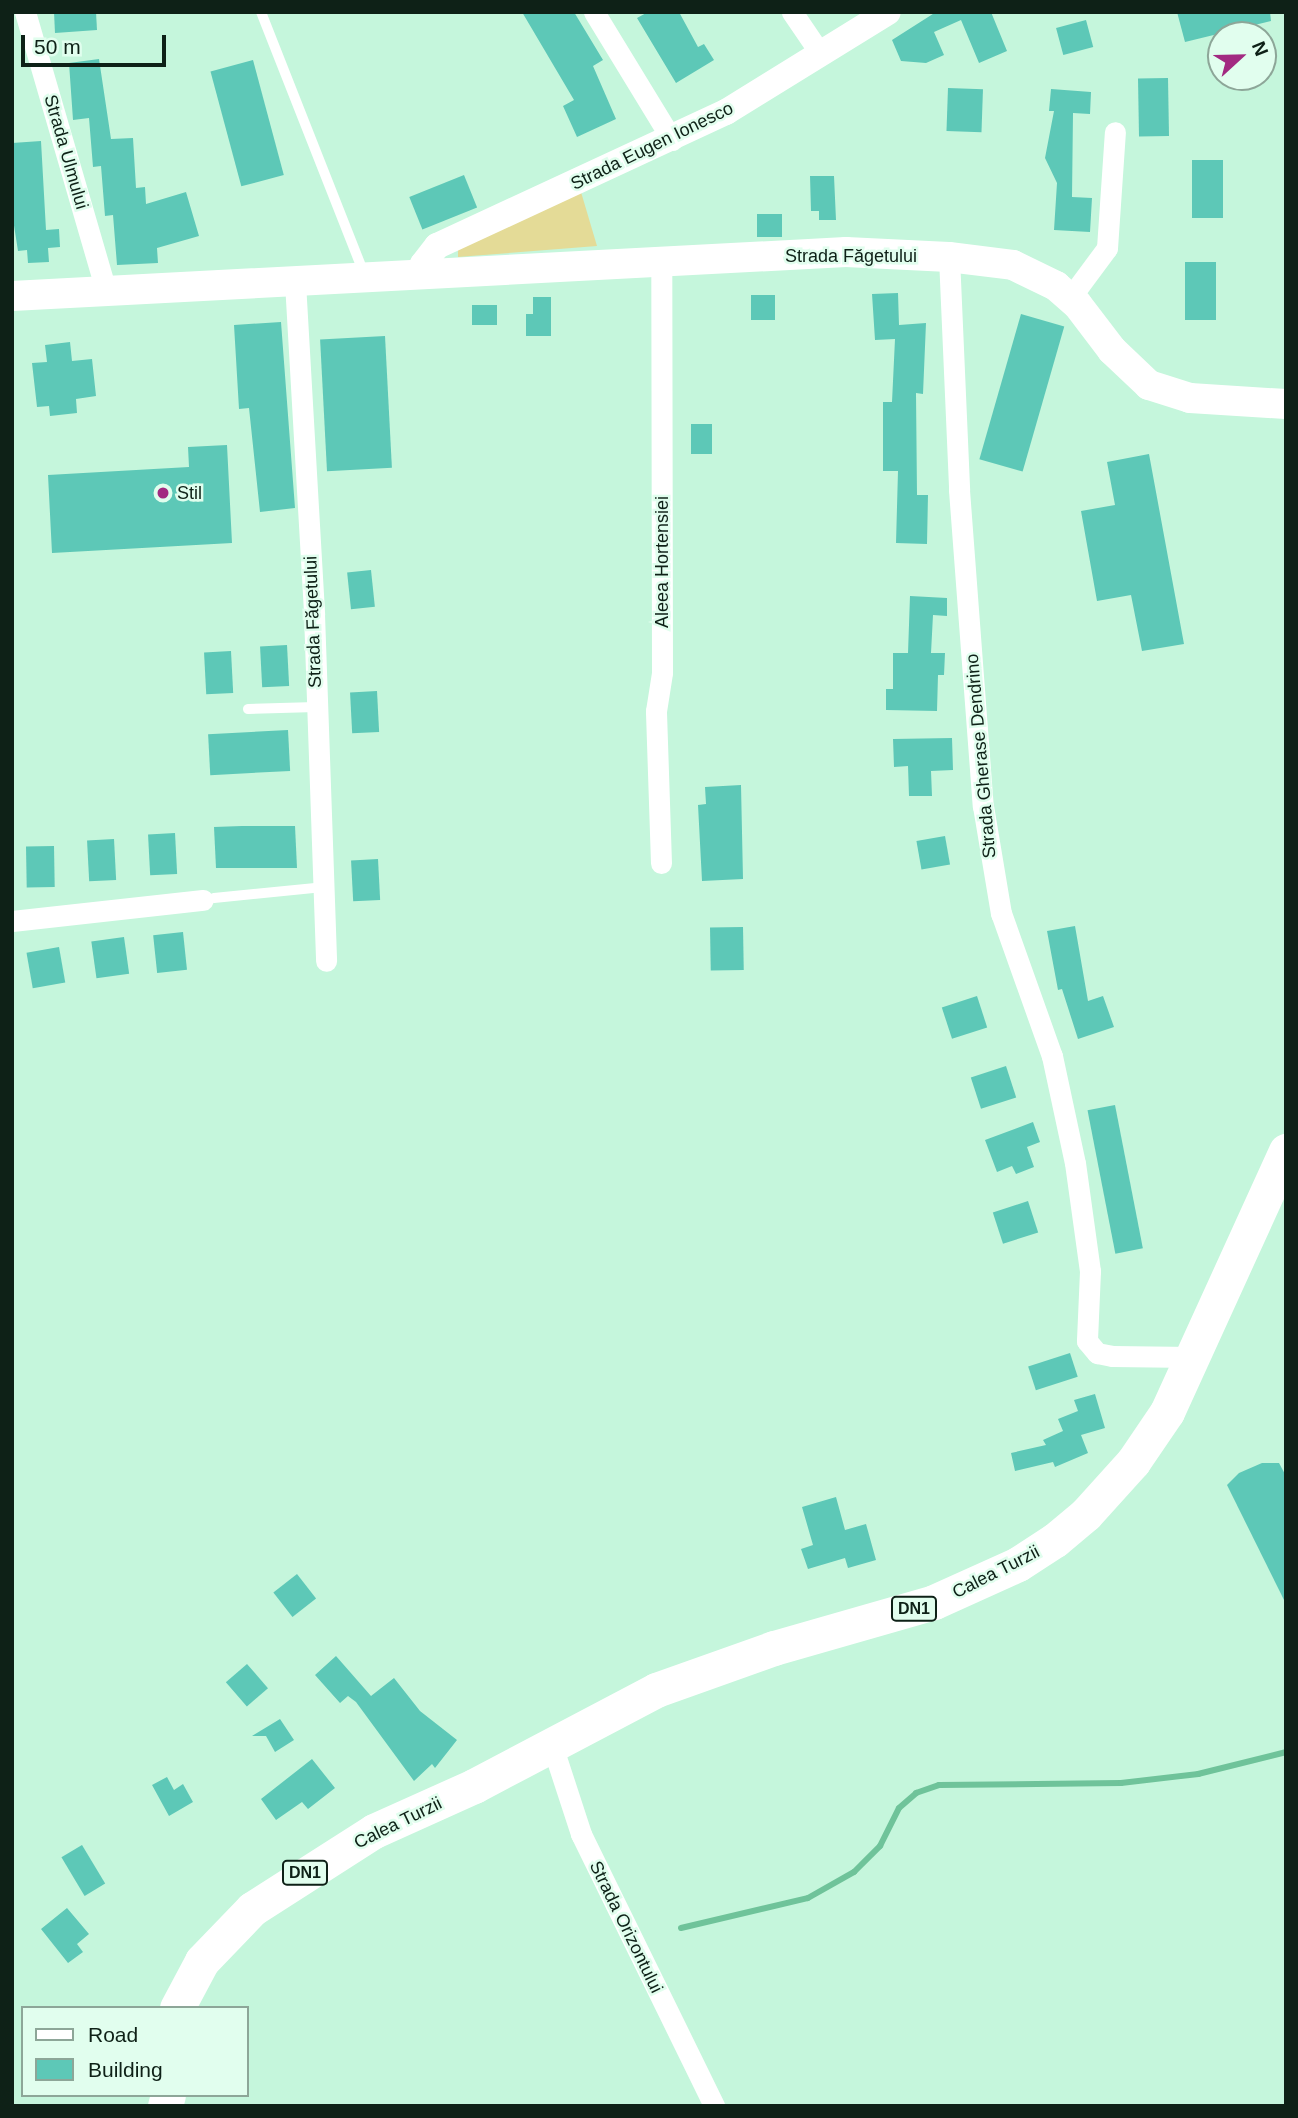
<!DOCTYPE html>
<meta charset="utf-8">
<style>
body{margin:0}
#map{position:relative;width:1298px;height:2118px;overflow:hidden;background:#c5f6dc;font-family:Arial,sans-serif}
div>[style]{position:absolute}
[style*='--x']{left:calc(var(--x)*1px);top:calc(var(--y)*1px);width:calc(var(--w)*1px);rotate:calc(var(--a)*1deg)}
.green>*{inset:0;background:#e4db97}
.stream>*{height:6px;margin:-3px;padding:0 3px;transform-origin:3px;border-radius:3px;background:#6fc39a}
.building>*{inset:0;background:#5dc8b7;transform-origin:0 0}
.service>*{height:10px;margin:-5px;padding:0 5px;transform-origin:5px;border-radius:5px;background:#fff}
.minor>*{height:21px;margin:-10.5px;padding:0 10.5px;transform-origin:10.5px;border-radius:10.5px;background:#fff}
.tertiary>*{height:26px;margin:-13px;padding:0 13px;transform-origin:13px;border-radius:13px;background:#fff}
.secondary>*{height:30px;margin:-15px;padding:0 15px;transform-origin:15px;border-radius:15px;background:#fff}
.primary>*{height:35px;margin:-17.5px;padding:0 17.5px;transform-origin:17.5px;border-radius:17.5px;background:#fff}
.dots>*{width:19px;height:19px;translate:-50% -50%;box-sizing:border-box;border:4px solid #e1feee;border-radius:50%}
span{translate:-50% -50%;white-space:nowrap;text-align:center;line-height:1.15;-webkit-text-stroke:5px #e1feee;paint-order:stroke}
.shield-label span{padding:2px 5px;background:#e1feee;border:2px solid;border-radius:5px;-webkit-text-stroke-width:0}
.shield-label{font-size:16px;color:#0e2117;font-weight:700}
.street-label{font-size:18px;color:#0e2117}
.poi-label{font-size:18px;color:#0e2117}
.left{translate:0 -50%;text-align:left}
.frame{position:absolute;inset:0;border:14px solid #0e2117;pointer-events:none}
.legend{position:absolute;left:21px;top:2006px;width:228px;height:91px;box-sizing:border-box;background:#e1feee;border:2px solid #8da698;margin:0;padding:9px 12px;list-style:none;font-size:21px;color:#0e2117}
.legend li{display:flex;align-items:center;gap:14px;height:35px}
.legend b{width:35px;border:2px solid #8da698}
.north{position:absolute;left:1207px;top:21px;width:70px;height:70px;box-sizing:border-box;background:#e1feee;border:2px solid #8da698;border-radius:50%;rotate:68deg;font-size:19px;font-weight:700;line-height:28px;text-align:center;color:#0e2117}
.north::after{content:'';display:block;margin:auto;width:24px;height:32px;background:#a22a81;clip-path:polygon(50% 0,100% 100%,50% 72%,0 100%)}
.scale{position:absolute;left:21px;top:35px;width:145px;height:32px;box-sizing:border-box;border:4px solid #0e2117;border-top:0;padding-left:9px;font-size:21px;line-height:24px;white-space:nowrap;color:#0e2117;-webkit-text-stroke:5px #e1feee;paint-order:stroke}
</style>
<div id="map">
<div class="green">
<div style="clip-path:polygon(581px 192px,597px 246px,458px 257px,458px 242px)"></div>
</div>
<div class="stream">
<div style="--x:681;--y:1928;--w:130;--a:-13.3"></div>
<div style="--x:808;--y:1898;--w:53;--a:-29.5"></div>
<div style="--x:854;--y:1872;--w:37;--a:-45"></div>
<div style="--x:880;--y:1846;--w:42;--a:-63.4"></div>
<div style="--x:899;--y:1808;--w:23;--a:-41"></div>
<div style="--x:916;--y:1793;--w:24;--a:-19"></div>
<div style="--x:939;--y:1785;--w:182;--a:-0.6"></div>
<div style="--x:1121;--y:1783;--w:78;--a:-6.7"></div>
<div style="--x:1198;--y:1774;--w:91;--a:-14"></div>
</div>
<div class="building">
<div style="clip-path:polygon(54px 12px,96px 12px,97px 30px,55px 33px)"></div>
<div style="clip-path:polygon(522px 12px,574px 12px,603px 60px,593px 66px,616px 119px,577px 137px,563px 106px,574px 100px)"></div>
<div style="clip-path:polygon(648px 12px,679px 12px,698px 47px,704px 44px,714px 60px,676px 83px,637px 18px)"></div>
<div style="clip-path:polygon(936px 12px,991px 12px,1007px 51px,979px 63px,961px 20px,934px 32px,944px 55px,926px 63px,901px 61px,892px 40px)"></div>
<div style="clip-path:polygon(1177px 12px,1270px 12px,1271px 21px,1185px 42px)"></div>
<div style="left:1086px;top:20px;width:28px;height:31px;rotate:75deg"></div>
<div style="clip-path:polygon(99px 59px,111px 139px,133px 138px,136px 188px,145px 187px,146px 204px,186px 192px,199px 236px,157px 248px,158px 263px,117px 265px,113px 215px,105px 216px,101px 166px,93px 167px,89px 118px,73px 120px,69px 63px)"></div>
<div style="left:253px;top:60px;width:119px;height:44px;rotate:75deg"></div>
<div style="left:1168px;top:78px;width:58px;height:30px;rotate:89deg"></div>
<div style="left:948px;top:88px;width:35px;height:43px;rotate:2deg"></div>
<div style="clip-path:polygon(1051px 89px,1091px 92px,1090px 114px,1073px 113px,1072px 197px,1092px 198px,1090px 232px,1054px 230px,1057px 183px,1045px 158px,1054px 111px,1049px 111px)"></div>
<div style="clip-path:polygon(41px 141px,46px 230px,59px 229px,60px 247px,48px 248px,49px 262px,28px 263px,27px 250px,18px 251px,13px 219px,12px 143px)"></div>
<div style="left:1223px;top:160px;width:58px;height:31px;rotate:90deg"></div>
<div style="left:464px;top:175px;width:35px;height:59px;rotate:68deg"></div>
<div style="clip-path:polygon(810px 176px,834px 176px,836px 220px,819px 220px,819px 211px,811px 211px)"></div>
<div style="left:757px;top:214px;width:25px;height:23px"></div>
<div style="left:1185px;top:262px;width:31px;height:58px"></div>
<div style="clip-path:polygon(898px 293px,899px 325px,926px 323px,923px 394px,916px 393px,917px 495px,928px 495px,927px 544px,896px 543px,898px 471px,883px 471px,883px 402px,892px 402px,895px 339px,875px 340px,872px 294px)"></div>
<div style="left:751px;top:295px;width:24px;height:25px"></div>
<div style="clip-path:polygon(533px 297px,551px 297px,551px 336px,526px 336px,526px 314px,533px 314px)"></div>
<div style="left:472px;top:305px;width:25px;height:20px"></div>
<div style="left:1021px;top:314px;width:45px;height:151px;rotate:16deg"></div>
<div style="clip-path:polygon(281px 322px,295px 508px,260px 512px,249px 408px,239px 409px,234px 325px)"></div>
<div style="left:385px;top:336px;width:132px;height:65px;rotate:87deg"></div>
<div style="clip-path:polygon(70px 342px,72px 361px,92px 359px,96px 396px,76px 399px,77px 413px,50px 416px,49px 406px,37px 407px,32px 363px,47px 362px,45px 345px)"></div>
<div style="left:691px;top:424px;width:21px;height:30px"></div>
<div style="clip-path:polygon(227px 445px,232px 543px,52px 553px,48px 475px,189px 467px,188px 447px)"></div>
<div style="clip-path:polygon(1149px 454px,1184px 644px,1142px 651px,1131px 595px,1097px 601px,1081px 511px,1115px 505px,1107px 462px)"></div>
<div style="left:371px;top:570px;width:37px;height:24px;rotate:84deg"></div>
<div style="clip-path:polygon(910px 596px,947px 598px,947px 616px,933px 615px,931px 653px,945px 653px,944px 675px,938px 675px,937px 711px,886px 710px,886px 689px,893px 689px,893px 653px,908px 653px)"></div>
<div style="left:287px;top:645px;width:41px;height:27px;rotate:87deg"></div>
<div style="left:231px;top:651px;width:42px;height:27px;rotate:87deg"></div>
<div style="left:377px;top:691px;width:41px;height:27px;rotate:87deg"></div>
<div style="left:288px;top:730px;width:41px;height:80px;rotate:87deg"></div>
<div style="clip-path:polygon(952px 738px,953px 770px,931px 771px,932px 796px,909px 796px,908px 766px,894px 767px,893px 739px)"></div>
<div style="clip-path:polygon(741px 785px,743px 879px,702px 881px,698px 805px,706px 804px,705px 787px)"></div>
<div style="clip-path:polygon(242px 826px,295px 826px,297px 868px,216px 868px,214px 827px)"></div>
<div style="left:175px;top:833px;width:41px;height:27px;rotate:87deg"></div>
<div style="left:945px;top:836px;width:29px;height:29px;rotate:80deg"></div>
<div style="left:114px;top:839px;width:41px;height:27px;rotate:87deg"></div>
<div style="left:54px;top:846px;width:41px;height:28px;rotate:89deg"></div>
<div style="left:378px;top:859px;width:41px;height:27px;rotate:87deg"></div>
<div style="clip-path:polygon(1075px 926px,1088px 1001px,1103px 996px,1114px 1027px,1078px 1039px,1062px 989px,1058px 990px,1047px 931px)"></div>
<div style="left:743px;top:927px;width:43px;height:33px;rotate:89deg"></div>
<div style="left:183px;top:932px;width:38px;height:30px;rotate:84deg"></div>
<div style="left:124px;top:937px;width:37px;height:33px;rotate:82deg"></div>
<div style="left:59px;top:947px;width:36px;height:33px;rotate:80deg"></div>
<div style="left:977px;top:996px;width:33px;height:37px;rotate:72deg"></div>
<div style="left:1006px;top:1066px;width:33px;height:37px;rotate:72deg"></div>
<div style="left:1115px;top:1105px;width:146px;height:28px;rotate:79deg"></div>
<div style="clip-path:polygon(1033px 1122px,1040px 1142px,1027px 1147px,1034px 1167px,1016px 1174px,1012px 1166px,997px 1172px,985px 1140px)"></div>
<div style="left:1028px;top:1201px;width:33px;height:37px;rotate:72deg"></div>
<div style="left:1070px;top:1353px;width:25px;height:44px;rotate:72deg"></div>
<div style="clip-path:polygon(1095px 1394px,1105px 1428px,1081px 1435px,1088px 1453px,1055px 1467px,1053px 1462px,1015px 1471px,1011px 1453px,1046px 1445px,1043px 1440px,1063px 1431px,1058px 1419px,1078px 1411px,1074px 1400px)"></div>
<div style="clip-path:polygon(1262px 1463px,1279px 1463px,1286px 1476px,1286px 1604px,1227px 1485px,1239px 1473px)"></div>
<div style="clip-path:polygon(836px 1497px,845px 1530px,866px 1524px,876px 1560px,848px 1568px,845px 1558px,808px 1569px,801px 1549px,813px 1545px,802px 1507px)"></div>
<div style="left:297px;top:1574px;width:31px;height:30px;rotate:52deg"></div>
<div style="clip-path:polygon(336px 1656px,371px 1696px,394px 1678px,420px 1711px,457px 1740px,435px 1768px,432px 1764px,414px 1781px,356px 1702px,348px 1696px,340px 1703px,315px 1675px)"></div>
<div style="left:247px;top:1664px;width:32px;height:28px;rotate:49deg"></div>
<div style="clip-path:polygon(280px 1719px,294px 1740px,275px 1752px,266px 1736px,252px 1736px)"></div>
<div style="clip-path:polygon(312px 1759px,335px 1788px,308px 1809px,302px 1802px,276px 1820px,261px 1799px)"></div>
<div style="clip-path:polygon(167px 1777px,174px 1790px,183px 1784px,193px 1802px,169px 1816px,152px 1785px)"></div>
<div style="left:82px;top:1845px;width:45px;height:24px;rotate:59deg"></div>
<div style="clip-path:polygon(67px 1908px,89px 1934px,77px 1944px,83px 1952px,68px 1963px,41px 1929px)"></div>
</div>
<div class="service">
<div style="--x:261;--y:12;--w:282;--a:68.5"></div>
<div style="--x:248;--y:709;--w:68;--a:-1.7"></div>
<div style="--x:214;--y:898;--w:112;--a:-5.7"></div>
</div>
<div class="minor">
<div style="--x:25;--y:12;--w:291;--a:73.8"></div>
<div style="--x:594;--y:12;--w:150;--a:58.6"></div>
<div style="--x:792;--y:12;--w:50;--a:55.7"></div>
<div style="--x:949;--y:257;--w:233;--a:87.5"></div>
<div style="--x:959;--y:490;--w:317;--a:85.7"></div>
<div style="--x:983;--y:806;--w:109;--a:80.5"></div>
<div style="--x:1001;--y:913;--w:152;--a:70.4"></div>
<div style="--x:1052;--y:1056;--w:109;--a:77.9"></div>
<div style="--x:1075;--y:1163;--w:109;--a:82.1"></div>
<div style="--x:1090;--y:1271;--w:70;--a:92.5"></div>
<div style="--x:1087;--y:1341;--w:16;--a:50"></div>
<div style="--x:1097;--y:1353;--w:15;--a:11"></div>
<div style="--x:1112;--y:1356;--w:80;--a:0.7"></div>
<div style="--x:295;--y:282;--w:333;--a:86.7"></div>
<div style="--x:314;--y:614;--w:347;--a:88"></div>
<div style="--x:1070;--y:298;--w:62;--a:-53.5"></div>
<div style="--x:1107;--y:248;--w:116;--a:-86.1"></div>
<div style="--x:661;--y:863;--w:152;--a:-91.9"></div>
<div style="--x:656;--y:711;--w:39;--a:-81"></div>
<div style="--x:662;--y:672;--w:411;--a:-90.1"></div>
<div style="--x:12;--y:921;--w:192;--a:-6.3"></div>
<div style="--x:551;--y:1742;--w:97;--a:71.9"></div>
<div style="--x:581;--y:1834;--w:303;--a:63.9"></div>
</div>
<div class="tertiary">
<div style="--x:421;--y:276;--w:12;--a:-81"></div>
<div style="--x:423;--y:264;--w:23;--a:-52"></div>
<div style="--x:437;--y:246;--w:319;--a:-24.9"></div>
<div style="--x:726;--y:112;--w:190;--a:-31.7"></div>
</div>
<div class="secondary">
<div style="--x:12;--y:296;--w:835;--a:-3.02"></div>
<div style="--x:846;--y:252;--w:103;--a:2.8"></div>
<div style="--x:949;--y:257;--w:64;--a:7.1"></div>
<div style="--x:1013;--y:265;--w:48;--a:26"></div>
<div style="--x:1056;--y:286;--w:28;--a:41"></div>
<div style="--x:1077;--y:304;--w:58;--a:52.7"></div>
<div style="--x:1112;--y:350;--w:51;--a:43.4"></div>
<div style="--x:1149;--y:385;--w:43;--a:17.6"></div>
<div style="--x:1190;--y:398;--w:96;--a:3.6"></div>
</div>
<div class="primary">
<div style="--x:177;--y:2008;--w:53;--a:-62"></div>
<div style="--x:202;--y:1961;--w:72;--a:-46.1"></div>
<div style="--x:252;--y:1909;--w:145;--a:-32.6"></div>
<div style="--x:374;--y:1831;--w:110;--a:-24.2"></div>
<div style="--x:474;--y:1786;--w:206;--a:-27.8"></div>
<div style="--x:656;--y:1690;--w:125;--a:-19.6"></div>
<div style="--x:774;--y:1648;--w:166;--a:-16"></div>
<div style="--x:934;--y:1602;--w:92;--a:-24.3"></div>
<div style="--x:1018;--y:1564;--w:44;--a:-33"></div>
<div style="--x:1055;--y:1540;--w:40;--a:-40"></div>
<div style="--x:1086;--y:1514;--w:70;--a:-47.9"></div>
<div style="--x:1133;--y:1462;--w:60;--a:-55.8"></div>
<div style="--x:1167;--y:1412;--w:287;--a:-65.5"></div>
<div style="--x:165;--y:2106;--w:11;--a:-75"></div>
</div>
<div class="dots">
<div style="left:163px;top:493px;background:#a22a81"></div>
</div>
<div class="shield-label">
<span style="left:914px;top:1609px">DN1</span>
<span style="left:305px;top:1873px">DN1</span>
</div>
<div class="street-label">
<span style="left:652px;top:146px;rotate:-26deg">Strada Eugen Ionesco</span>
<span style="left:66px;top:152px;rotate:74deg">Strada Ulmului</span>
<span style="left:851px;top:256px">Strada Făgetului</span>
<span style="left:662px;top:562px;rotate:-90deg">Aleea Hortensiei</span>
<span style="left:313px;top:622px;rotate:-92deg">Strada Făgetului</span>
<span style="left:981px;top:756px;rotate:-95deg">Strada Gherase Dendrino</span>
<span style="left:996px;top:1572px;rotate:-27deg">Calea Turzii</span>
<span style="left:398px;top:1823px;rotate:-26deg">Calea Turzii</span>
<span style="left:626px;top:1927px;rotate:64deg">Strada Orizontului</span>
</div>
<div class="poi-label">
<span class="left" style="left:177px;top:493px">Stil</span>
</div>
<div class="frame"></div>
<ul class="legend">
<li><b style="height:9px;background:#fff"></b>Road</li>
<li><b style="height:19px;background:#5dc8b7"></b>Building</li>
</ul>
<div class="north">N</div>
<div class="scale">50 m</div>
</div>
